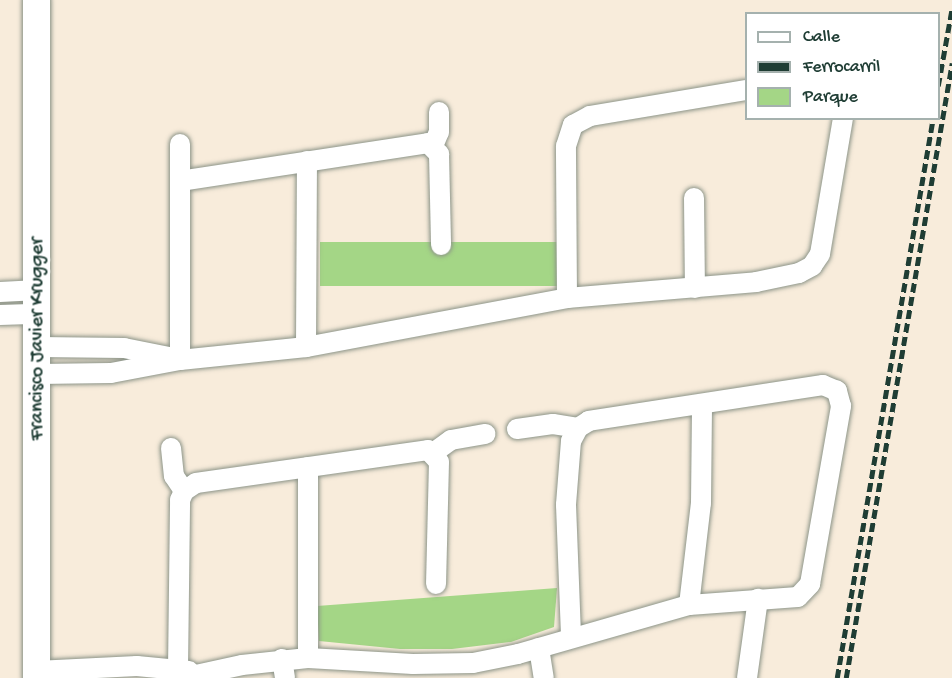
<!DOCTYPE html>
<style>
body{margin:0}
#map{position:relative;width:952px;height:678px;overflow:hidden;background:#f8ecdb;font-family:"Gochi Hand",sans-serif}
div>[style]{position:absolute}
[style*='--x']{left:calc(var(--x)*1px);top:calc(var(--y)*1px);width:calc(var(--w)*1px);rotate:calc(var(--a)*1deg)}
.green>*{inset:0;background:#a4d686;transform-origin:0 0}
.roads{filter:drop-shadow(0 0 2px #8c9488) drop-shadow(0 0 2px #8c9488)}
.minor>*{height:20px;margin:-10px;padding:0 10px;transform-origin:10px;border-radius:10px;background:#fff}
.secondary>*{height:27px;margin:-13.5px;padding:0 13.5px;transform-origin:13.5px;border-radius:13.5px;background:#fff}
.rail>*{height:4.5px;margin-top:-2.25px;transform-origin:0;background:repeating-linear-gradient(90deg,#1f3d34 0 9px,transparent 0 13.5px)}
span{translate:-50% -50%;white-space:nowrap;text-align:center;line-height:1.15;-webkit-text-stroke:5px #fff;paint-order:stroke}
.street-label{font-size:20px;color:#1f3d34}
.legend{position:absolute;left:745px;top:12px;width:195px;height:108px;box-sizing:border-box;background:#fff;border:2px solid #a5b1ae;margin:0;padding:8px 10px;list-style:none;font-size:18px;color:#1f3d34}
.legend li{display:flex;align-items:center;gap:12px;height:30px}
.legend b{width:30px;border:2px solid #a5b1ae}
</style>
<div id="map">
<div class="green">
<div style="left:557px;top:242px;width:44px;height:237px;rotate:90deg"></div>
<div style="clip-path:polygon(557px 588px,554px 627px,511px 642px,452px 649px,400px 649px,319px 641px,317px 606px)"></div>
</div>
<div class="roads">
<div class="minor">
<div style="--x:433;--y:146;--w:15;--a:-67"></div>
<div style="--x:439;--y:132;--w:20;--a:-90"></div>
<div style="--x:180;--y:181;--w:251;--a:-8.7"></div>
<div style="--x:428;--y:143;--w:16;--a:45"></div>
<div style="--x:439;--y:154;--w:91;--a:88.7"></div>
<div style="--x:694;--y:198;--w:90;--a:89.4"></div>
<div style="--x:0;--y:292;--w:38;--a:-3"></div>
<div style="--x:567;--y:298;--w:152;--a:-90.4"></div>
<div style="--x:566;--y:146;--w:22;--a:-72"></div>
<div style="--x:573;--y:125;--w:19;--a:-28"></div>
<div style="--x:590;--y:116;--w:158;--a:-9.5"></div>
<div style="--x:0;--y:315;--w:38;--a:-2"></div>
<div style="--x:38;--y:347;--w:86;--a:0.7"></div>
<div style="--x:124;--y:348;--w:46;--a:11.3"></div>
<div style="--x:306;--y:347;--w:186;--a:-89.7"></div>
<div style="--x:180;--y:360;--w:216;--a:-90"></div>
<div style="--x:38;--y:374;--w:73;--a:-0.8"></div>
<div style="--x:111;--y:373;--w:70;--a:-10.7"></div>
<div style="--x:180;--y:360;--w:127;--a:-5.9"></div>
<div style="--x:306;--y:347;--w:266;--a:-10.6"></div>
<div style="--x:567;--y:298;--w:190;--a:-4.8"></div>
<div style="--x:756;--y:282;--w:44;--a:-11.8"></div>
<div style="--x:799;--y:273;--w:15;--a:-28"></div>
<div style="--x:812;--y:266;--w:14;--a:-56"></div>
<div style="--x:820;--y:254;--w:138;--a:-80.4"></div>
<div style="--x:517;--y:429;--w:36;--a:-8"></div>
<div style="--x:553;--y:424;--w:25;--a:9"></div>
<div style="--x:171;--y:448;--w:28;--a:84"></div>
<div style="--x:174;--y:476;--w:18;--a:56"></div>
<div style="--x:433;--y:453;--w:22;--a:-36"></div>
<div style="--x:451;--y:440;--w:35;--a:-10"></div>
<div style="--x:689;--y:605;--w:103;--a:-83.3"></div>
<div style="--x:701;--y:503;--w:98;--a:-89.4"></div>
<div style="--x:539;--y:648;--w:30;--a:81"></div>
<div style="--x:308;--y:658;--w:191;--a:-90"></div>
<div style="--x:282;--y:659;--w:19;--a:81"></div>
<div style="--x:178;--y:670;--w:170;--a:-89.3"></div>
<div style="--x:180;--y:500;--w:10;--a:-66"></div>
<div style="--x:184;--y:491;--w:14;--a:-34"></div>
<div style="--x:196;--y:483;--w:234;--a:-8.1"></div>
<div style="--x:428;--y:450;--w:16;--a:47"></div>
<div style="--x:439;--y:462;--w:122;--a:91.4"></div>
<div style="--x:36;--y:671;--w:101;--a:-2.8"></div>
<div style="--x:137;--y:666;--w:52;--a:5.5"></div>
<div style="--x:182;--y:678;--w:61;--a:-12.2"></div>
<div style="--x:242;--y:665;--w:66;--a:-6.1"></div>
<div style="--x:308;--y:658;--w:105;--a:3.3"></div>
<div style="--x:413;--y:664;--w:60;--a:-1"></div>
<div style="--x:473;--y:663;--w:46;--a:-11.3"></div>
<div style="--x:518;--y:654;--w:178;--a:-16"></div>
<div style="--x:689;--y:605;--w:109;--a:-4.2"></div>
<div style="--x:798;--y:597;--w:18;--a:-47"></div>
<div style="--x:810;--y:584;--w:181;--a:-80.1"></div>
<div style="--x:841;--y:406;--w:16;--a:-105"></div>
<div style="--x:837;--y:391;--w:15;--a:-157"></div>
<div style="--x:823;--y:385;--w:237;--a:171.3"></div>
<div style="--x:589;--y:421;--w:13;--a:148"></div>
<div style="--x:578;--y:428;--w:15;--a:118"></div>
<div style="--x:571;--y:441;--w:64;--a:94.5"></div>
<div style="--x:566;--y:505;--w:133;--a:87.8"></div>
<div style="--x:747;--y:678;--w:80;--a:-82.1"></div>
</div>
<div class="secondary">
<div style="--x:36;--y:0;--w:678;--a:90"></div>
</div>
</div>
<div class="rail">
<div style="--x:938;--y:86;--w:79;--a:-79.8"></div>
<div style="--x:837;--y:678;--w:568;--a:-80.27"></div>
<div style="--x:846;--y:678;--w:624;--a:-80.22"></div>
</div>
<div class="street-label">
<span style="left:38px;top:339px;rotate:-90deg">Francisco Javier Krugger</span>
</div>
<ul class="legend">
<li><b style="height:8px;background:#fff"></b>Calle</li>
<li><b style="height:8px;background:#1f3d34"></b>Ferrocarril</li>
<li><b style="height:16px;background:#a4d686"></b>Parque</li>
</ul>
</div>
